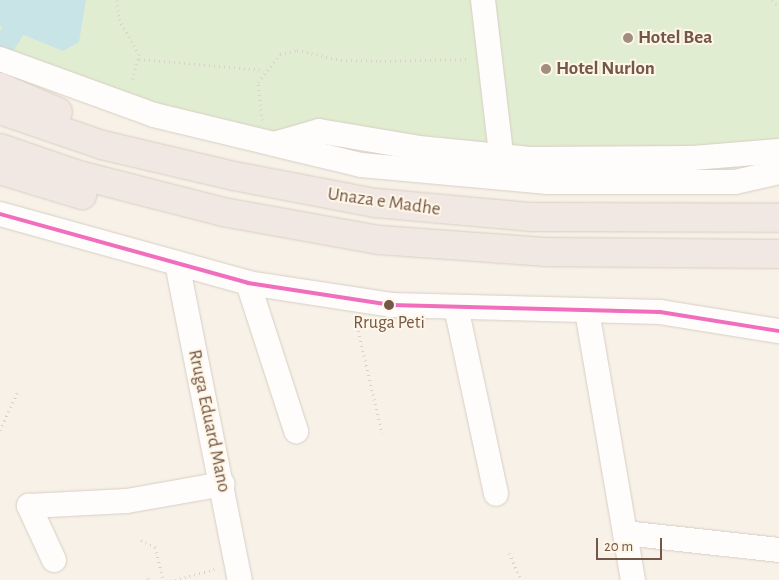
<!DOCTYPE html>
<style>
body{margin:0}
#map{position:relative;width:779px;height:580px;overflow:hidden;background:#f7f1e7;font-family:"Alegreya Sans",sans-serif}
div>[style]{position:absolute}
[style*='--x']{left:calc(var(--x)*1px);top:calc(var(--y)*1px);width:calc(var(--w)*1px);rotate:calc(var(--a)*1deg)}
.green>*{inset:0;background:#e1edd1}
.water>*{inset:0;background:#c9e4e6}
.canal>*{height:22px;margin:-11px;padding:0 11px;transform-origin:11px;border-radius:11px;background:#c9e4e6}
.path>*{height:3px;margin-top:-1.5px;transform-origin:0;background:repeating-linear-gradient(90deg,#d9d1cb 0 1px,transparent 0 5px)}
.roads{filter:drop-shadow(0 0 1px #d8cec5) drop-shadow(0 0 1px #d8cec5)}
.minor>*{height:24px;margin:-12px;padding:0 12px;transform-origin:12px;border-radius:12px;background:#fefdfb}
.highway>*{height:28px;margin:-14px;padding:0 14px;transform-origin:14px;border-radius:14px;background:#f1e8e3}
.bus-1>*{height:4px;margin:-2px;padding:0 2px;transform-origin:2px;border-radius:2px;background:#f06ebd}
.dots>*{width:14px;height:14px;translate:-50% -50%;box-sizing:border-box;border:2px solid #fff6e7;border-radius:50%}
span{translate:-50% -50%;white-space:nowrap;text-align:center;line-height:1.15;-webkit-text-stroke:4px #fff6e7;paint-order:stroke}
.bus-label{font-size:18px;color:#745847}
.poi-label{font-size:19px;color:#745847;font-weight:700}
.left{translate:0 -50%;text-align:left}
.street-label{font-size:19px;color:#745847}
.scale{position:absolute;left:596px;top:538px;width:66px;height:22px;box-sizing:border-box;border:2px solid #745847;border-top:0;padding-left:6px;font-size:15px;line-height:18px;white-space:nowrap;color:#745847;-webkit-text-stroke:4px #fff6e7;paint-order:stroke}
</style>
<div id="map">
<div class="green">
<div style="clip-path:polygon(86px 0,779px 0,779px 161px,728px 169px,663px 167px,283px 136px,154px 107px,0 57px,0 26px,63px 51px)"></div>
</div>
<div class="water">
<div style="clip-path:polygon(0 0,86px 0,79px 42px,63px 51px,0 26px)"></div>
</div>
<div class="canal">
<div style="--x:6;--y:42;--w:12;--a:-59"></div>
</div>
<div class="path">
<div style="--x:117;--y:0;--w:19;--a:84"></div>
<div style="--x:119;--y:19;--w:40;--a:60.3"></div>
<div style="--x:139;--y:54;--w:30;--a:105"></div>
<div style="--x:772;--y:0;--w:9;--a:41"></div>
<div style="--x:139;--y:59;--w:125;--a:5"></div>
<div style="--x:262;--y:120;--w:38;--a:-96"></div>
<div style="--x:258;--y:82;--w:36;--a:-52"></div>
<div style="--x:280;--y:54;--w:17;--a:-13"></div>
<div style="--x:297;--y:50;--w:45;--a:12.8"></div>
<div style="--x:341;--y:60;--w:39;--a:1"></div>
<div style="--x:380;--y:61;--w:88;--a:-1.3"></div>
<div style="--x:356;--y:321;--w:115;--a:76.9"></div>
<div style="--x:0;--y:430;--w:41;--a:-65.3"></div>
<div style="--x:141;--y:540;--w:16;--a:27"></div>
<div style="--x:155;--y:547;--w:34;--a:76"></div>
<div style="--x:509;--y:553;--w:30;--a:66"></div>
<div style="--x:148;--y:578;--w:2;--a:63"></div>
<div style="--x:175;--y:580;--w:41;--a:-15.4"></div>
</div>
<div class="roads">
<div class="minor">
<div style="--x:483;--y:0;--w:172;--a:83.3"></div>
<div style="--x:0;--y:59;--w:164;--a:20"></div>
<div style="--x:154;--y:115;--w:123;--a:13.6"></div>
<div style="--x:274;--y:144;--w:47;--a:-16.1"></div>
<div style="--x:319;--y:131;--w:101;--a:9.6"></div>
<div style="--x:419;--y:148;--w:114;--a:5.6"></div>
<div style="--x:532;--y:159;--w:161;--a:-0.4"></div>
<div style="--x:693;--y:158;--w:86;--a:-4.7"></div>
<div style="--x:278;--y:145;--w:85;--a:13.5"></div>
<div style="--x:361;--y:165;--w:188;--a:5.2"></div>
<div style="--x:548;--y:182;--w:187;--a:0"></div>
<div style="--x:735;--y:182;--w:45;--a:-12.8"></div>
<div style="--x:0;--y:214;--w:257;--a:15.5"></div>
<div style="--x:248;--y:283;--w:145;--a:8.7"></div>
<div style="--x:391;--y:305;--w:269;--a:1.5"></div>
<div style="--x:660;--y:312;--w:121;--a:9.1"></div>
<div style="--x:177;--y:263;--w:323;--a:78.8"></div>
<div style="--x:248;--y:283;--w:156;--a:72"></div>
<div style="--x:456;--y:307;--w:191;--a:77.9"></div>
<div style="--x:587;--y:311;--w:273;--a:80.3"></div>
<div style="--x:625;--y:533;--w:155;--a:6.3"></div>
<div style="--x:54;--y:560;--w:60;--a:-114.8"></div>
<div style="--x:29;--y:506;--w:98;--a:-2.9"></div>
<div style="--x:127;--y:501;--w:97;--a:-10"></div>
</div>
<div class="highway">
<div style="--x:0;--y:87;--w:63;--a:23.3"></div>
<div style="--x:0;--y:110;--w:108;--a:18.9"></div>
<div style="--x:102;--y:145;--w:136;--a:13.2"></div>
<div style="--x:234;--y:176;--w:145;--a:10.8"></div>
<div style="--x:376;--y:203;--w:156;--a:5.2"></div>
<div style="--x:531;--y:217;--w:248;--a:0.2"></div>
<div style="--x:0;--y:148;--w:83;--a:18.9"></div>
<div style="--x:79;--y:175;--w:149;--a:14.4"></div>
<div style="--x:223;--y:212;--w:158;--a:10.2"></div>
<div style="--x:379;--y:240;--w:166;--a:4.1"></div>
<div style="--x:545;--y:252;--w:234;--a:0.5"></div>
<div style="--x:0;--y:170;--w:86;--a:17"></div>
</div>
</div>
<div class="bus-1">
<div style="--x:0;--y:214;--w:257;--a:15.5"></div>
<div style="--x:248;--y:283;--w:145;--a:8.7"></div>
<div style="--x:391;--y:305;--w:269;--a:1.5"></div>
<div style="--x:660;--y:312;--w:121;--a:9.1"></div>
</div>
<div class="dots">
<div style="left:628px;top:38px;background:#a28e7f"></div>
<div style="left:546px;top:69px;background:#a28e7f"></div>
<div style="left:389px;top:305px;background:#745847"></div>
</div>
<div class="bus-label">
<span style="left:389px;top:323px">Rruga Peti</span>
</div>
<div class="poi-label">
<span class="left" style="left:638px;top:38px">Hotel Bea</span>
<span class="left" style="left:556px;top:69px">Hotel Nurlon</span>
</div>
<div class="street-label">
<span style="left:384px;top:202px;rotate:8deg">Unaza e Madhe</span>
<span style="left:209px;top:421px;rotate:78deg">Rruga Eduard Mano</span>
</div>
<div class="scale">20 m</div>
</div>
